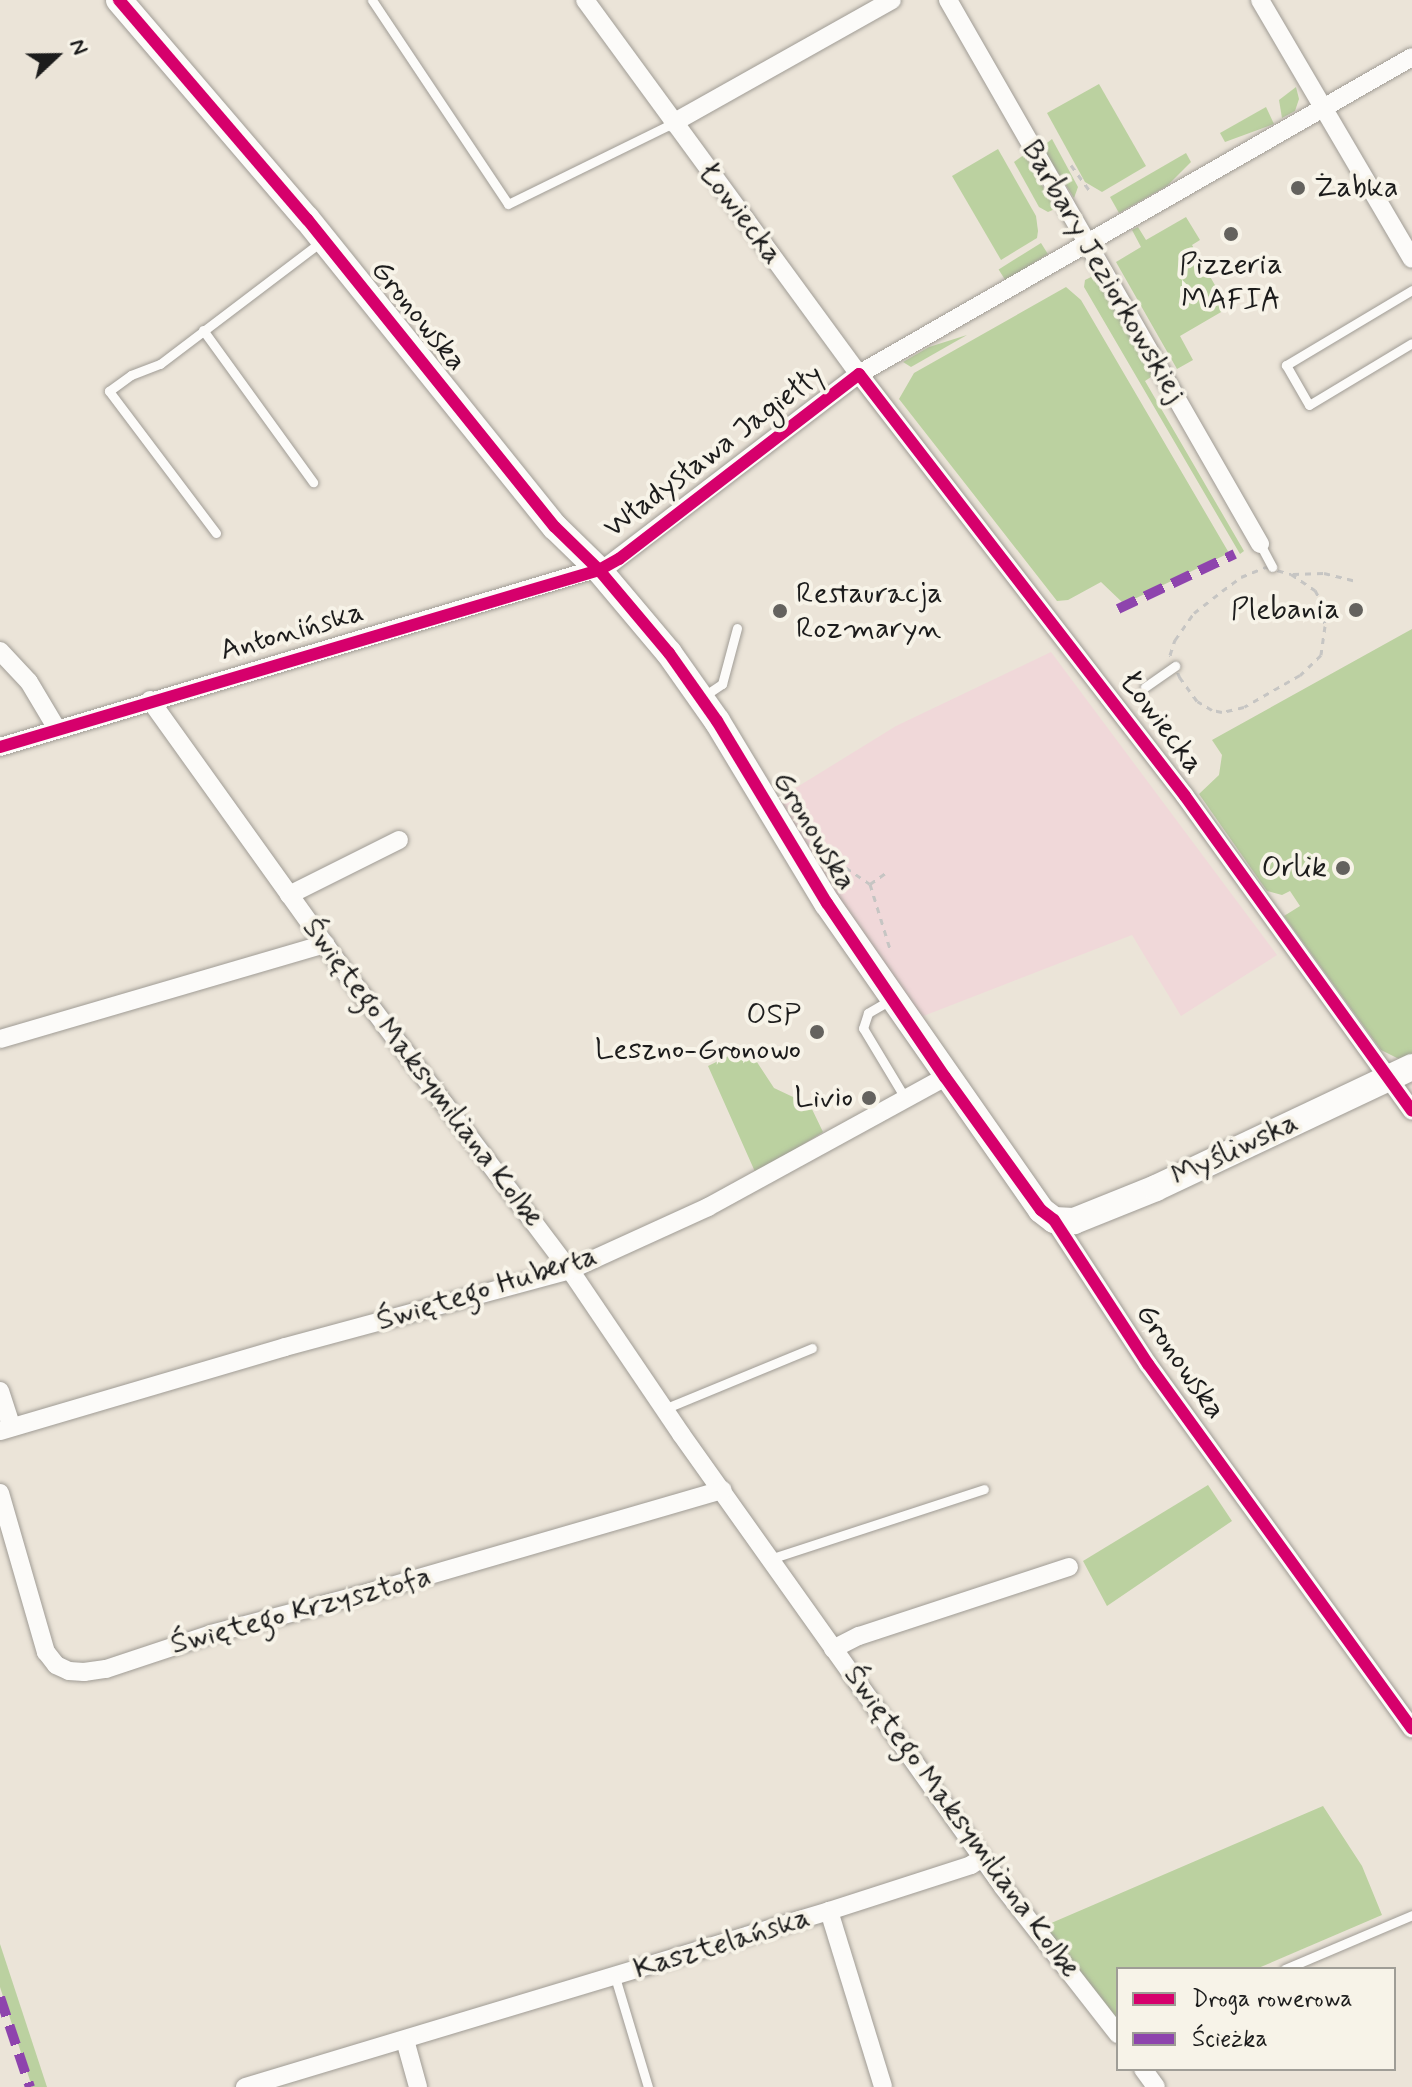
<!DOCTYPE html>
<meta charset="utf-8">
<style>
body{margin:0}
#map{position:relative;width:1412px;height:2087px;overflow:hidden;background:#ebe4d8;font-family:Mynerve,sans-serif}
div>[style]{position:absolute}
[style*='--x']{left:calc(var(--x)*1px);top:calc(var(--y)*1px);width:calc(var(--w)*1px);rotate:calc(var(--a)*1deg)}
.built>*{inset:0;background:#f0d8d9}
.green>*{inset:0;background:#bbd1a0;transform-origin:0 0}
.path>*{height:3px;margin-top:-1.5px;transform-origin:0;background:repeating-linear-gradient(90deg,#c6c5c3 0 6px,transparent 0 12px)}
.roads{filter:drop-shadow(0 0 2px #a09c95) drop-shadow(0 0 2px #a09c95)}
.lane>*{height:9px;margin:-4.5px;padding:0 4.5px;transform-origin:4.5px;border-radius:4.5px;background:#fcfbf9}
.street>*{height:18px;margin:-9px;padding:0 9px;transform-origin:9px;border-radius:9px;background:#fcfbf9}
.secondary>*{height:26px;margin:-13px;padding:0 13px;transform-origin:13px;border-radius:13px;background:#fcfbf9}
.quiet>*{height:10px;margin-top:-5px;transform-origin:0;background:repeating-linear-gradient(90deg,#8e44ad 0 20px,transparent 0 30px)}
.cycleway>*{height:12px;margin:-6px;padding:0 6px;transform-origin:6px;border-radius:6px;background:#d6006c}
.dots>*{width:22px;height:22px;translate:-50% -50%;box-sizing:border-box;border:4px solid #f7f3e8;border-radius:50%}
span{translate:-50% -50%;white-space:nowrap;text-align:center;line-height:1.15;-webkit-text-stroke:8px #f7f3e8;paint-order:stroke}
.poi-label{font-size:30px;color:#1c1c1c}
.left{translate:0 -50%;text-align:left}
.right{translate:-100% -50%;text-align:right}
.street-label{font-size:30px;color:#1c1c1c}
.legend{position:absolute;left:1116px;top:1967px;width:280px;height:104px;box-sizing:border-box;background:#f7f3e8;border:2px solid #9f9d96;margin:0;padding:10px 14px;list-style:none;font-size:24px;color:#1c1c1c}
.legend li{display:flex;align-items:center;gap:16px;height:40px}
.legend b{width:40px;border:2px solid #9f9d96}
.north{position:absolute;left:16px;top:16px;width:80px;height:80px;-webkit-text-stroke:6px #f7f3e8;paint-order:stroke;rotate:68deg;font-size:22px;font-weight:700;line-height:32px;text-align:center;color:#1c1c1c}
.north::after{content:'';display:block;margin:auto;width:28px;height:36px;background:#1c1c1c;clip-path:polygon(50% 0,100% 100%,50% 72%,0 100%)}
</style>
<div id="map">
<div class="built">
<div style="clip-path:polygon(1051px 652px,1277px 955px,1181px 1016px,1132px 935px,908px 1022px,768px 805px,896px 726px)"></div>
</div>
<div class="green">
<div style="clip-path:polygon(1099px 84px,1146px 166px,1102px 192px,1085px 182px,1047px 113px)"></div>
<div style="clip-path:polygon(1296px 87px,1299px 99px,1295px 111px,1282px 118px,1279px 100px)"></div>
<div style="clip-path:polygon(1266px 107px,1274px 124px,1225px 142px,1220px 133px)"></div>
<div style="clip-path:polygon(1052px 139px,1078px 187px,1074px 198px,1042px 147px)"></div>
<div style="clip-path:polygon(998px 149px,1036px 216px,1038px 231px,1037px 238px,1001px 260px,952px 176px)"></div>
<div style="clip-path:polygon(1186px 153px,1191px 162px,1167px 186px,1119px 213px,1110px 197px)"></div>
<div style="clip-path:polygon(1025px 154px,1055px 209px,1048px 212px,1039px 207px,1014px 162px)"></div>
<div style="clip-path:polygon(1186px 217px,1200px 240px,1192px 245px,1228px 308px,1180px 336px,1193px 360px,1177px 369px,1116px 262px,1141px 247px,1132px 230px,1138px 227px,1146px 240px)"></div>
<div style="left:1041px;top:243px;width:13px;height:50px;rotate:58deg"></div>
<div style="clip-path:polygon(1095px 275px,1154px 375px,1145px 381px,1244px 551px,1240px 554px,1084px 287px,1085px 280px)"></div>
<div style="clip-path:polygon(1066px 287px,1081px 300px,1229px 553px,1124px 604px,1101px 582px,1068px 600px,1057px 601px,899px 399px,914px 373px)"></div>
<div style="clip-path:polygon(967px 335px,911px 367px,903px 362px,929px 347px)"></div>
<div style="clip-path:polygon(1412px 629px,1412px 1058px,1399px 1059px,1381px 1050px,1284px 916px,1300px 906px,1290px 891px,1282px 895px,1267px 891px,1199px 794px,1219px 775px,1222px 755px,1212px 740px)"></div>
<div style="clip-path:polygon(747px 1047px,774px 1088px,810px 1105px,823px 1132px,756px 1174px,708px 1066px)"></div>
<div style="clip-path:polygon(1208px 1485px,1232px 1521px,1107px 1606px,1083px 1561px)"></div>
<div style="clip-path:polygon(1323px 1806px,1362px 1866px,1382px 1915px,1256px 1969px,1118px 1969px,1118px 2028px,1042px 1927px)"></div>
<div style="clip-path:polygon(0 1944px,47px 2087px,32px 2087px,0 1987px)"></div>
</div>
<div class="path">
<div style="--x:1071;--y:165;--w:34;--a:54"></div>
<div style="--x:1266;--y:567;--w:26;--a:16"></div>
<div style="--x:1291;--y:574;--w:29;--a:34"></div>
<div style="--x:1315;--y:590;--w:17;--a:62"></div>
<div style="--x:1323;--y:605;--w:21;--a:85"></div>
<div style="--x:1325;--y:626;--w:29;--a:98"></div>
<div style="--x:1321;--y:655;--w:29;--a:136"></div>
<div style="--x:1300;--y:675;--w:64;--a:150.3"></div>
<div style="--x:1244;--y:707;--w:23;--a:167"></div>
<div style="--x:1222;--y:712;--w:10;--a:-169"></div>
<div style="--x:1212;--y:710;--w:17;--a:-149"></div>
<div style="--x:1197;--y:701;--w:29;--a:-126"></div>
<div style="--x:1180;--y:678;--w:25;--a:-113"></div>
<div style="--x:1170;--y:655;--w:16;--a:-72"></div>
<div style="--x:1175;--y:640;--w:33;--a:-55"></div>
<div style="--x:1194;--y:613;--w:36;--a:-38"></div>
<div style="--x:1222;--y:591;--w:24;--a:-36"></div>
<div style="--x:1241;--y:577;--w:27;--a:-22"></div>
<div style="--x:1293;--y:574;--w:31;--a:-2"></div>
<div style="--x:1324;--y:573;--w:30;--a:14"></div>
<div style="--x:826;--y:854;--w:53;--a:34.3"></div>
<div style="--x:870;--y:884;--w:71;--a:72.8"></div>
<div style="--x:870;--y:884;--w:19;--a:-35"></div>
</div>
<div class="roads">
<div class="lane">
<div style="--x:372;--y:0;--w:245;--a:56.3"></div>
<div style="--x:508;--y:204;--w:184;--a:-26.1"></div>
<div style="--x:1412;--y:290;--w:147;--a:149.2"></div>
<div style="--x:1286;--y:365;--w:46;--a:60.1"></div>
<div style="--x:1309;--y:405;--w:120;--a:-31"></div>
<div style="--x:203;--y:330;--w:188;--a:54.1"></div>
<div style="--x:216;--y:533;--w:178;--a:-127"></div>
<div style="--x:109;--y:391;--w:27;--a:-36"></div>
<div style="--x:131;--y:375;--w:31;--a:-21"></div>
<div style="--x:160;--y:364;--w:202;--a:-37.2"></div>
<div style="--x:1260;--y:544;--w:26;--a:62"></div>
<div style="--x:1145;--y:687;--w:37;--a:-35"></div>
<div style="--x:704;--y:696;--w:22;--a:-34"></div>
<div style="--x:722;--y:684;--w:58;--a:-75"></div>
<div style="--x:892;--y:999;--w:28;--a:150"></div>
<div style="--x:868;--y:1013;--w:16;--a:108"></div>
<div style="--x:863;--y:1028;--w:82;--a:59"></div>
<div style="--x:664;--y:1409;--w:160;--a:-22.4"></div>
<div style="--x:770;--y:1559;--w:225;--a:-18.1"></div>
<div style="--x:1285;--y:1969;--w:138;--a:-23"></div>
<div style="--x:615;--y:1977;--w:115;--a:73.3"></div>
</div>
<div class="street">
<div style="--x:585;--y:0;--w:464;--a:53.8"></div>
<div style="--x:859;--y:374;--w:533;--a:52.31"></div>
<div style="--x:1185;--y:796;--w:388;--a:54.2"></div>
<div style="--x:948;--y:0;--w:627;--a:60.16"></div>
<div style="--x:1260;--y:0;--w:300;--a:59.6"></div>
<div style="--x:673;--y:123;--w:251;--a:-29.3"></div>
<div style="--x:0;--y:651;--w:42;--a:46.9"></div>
<div style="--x:29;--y:682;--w:55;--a:59.2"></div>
<div style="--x:150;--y:700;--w:325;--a:54.4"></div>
<div style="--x:339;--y:964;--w:383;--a:53"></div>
<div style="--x:570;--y:1270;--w:198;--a:55.9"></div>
<div style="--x:681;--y:1434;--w:556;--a:54.59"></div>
<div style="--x:1003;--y:1887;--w:187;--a:52"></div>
<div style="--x:0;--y:747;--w:636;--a:-16.64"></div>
<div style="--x:609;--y:565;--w:315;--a:-37.4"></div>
<div style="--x:859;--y:374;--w:637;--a:-29.82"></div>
<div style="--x:289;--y:895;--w:123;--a:-26.6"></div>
<div style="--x:0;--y:1039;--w:339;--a:-16.3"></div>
<div style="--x:1054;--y:1220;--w:172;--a:56.9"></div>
<div style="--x:1148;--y:1364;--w:450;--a:54.1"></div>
<div style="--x:0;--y:1391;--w:38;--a:72"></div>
<div style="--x:0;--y:1431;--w:297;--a:-16.4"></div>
<div style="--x:285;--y:1347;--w:295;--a:-15.1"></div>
<div style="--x:570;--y:1270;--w:152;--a:-24.5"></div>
<div style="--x:708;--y:1207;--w:270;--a:-28.7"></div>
<div style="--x:0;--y:1493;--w:166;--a:73.9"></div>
<div style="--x:46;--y:1652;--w:16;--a:52"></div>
<div style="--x:56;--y:1665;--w:14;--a:25"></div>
<div style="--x:69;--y:1671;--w:15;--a:4"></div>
<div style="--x:84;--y:1672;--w:22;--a:-8"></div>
<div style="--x:106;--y:1669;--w:111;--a:-18.4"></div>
<div style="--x:211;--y:1634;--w:165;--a:-14.7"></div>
<div style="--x:371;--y:1592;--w:366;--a:-16.2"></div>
<div style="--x:833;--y:1649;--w:29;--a:-27"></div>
<div style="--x:859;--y:1636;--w:221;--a:-18.2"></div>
<div style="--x:829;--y:1911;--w:184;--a:72.9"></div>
<div style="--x:405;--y:2040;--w:49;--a:74.5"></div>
<div style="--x:1143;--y:2069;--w:22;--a:54"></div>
<div style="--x:245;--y:2087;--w:610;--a:-16.77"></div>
<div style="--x:829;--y:1911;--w:149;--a:-17.9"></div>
<div style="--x:971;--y:1865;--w:13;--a:-32"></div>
</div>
<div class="secondary">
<div style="--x:119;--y:0;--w:289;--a:49.4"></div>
<div style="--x:307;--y:219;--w:395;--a:51.2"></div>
<div style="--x:555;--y:527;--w:62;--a:44.3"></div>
<div style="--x:599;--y:570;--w:109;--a:49.9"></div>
<div style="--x:669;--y:653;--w:83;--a:54.8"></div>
<div style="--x:717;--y:721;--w:213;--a:58.9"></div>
<div style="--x:827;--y:903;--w:374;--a:55.1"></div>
<div style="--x:1041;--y:1210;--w:16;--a:38"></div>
<div style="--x:1054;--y:1220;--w:20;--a:3"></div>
<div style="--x:1074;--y:1221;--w:88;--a:-21.9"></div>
<div style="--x:1156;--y:1188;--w:283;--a:-25.3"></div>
</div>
</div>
<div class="quiet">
<div style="--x:1118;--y:609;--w:129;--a:-25.2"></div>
<div style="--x:0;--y:1997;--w:95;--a:71.6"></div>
</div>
<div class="cycleway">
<div style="--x:119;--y:0;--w:289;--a:49.4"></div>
<div style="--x:307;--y:219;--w:395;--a:51.2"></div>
<div style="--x:555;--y:527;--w:62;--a:44.3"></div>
<div style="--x:599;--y:570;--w:109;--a:49.9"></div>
<div style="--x:669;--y:653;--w:83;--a:54.8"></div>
<div style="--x:717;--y:721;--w:213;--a:58.9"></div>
<div style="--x:827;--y:903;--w:210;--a:55.9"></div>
<div style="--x:945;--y:1077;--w:164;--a:54.2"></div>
<div style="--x:1041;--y:1210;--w:16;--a:38"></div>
<div style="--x:1054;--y:1220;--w:172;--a:56.9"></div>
<div style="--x:1148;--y:1364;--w:450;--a:54.1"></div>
<div style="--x:0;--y:747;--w:625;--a:-16.46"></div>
<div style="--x:599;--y:570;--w:23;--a:-29"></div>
<div style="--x:619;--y:559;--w:303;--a:-37.6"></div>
<div style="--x:859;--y:374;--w:533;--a:52.31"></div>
<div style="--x:1185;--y:796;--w:388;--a:54.2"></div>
</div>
<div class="dots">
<div style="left:1298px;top:188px;background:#64625e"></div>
<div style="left:1231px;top:234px;background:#64625e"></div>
<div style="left:1356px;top:610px;background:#64625e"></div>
<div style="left:780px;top:611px;background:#64625e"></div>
<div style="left:1343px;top:868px;background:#64625e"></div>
<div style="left:817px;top:1032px;background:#64625e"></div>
<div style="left:869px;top:1098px;background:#64625e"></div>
</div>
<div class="poi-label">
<span class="left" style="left:1314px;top:188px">Żabka</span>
<span style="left:1231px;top:282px">Pizzeria<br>MAFIA</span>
<span class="left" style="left:796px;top:611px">Restauracja<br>Rozmaryn</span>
<span class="right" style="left:1340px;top:610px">Plebania</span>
<span class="right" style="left:1327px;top:868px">Orlik</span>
<span class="right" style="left:801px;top:1032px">OSP<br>Leszno-Gronowo</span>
<span class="right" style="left:853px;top:1098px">Livio</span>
</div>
<div class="street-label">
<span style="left:740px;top:214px;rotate:53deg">Łowiecka</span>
<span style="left:1103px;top:272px;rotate:60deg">Barbary Jeziorkowskiej</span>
<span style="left:418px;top:316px;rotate:51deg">Gronowska</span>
<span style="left:714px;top:452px;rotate:-37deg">Władysława Jagiełły</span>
<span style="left:292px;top:632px;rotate:-16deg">Antonińska</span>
<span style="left:1161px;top:723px;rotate:53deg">Łowiecka</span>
<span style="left:814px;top:831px;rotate:59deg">Gronowska</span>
<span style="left:422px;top:1073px;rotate:53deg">Świętego Maksymiliana Kolbe</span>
<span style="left:1235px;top:1150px;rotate:-25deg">Myśliwska</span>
<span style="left:487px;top:1289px;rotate:-17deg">Świętego Huberta</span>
<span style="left:1180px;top:1362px;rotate:55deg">Gronowska</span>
<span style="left:301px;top:1611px;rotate:-15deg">Świętego Krzysztofa</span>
<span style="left:961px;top:1822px;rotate:54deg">Świętego Maksymiliana Kolbe</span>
<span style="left:722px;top:1944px;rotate:-17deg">Kasztelańska</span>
</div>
<ul class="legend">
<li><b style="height:10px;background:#d6006c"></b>Droga rowerowa</li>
<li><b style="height:10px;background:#8e44ad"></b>Ścieżka</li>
</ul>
<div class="north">N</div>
</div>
